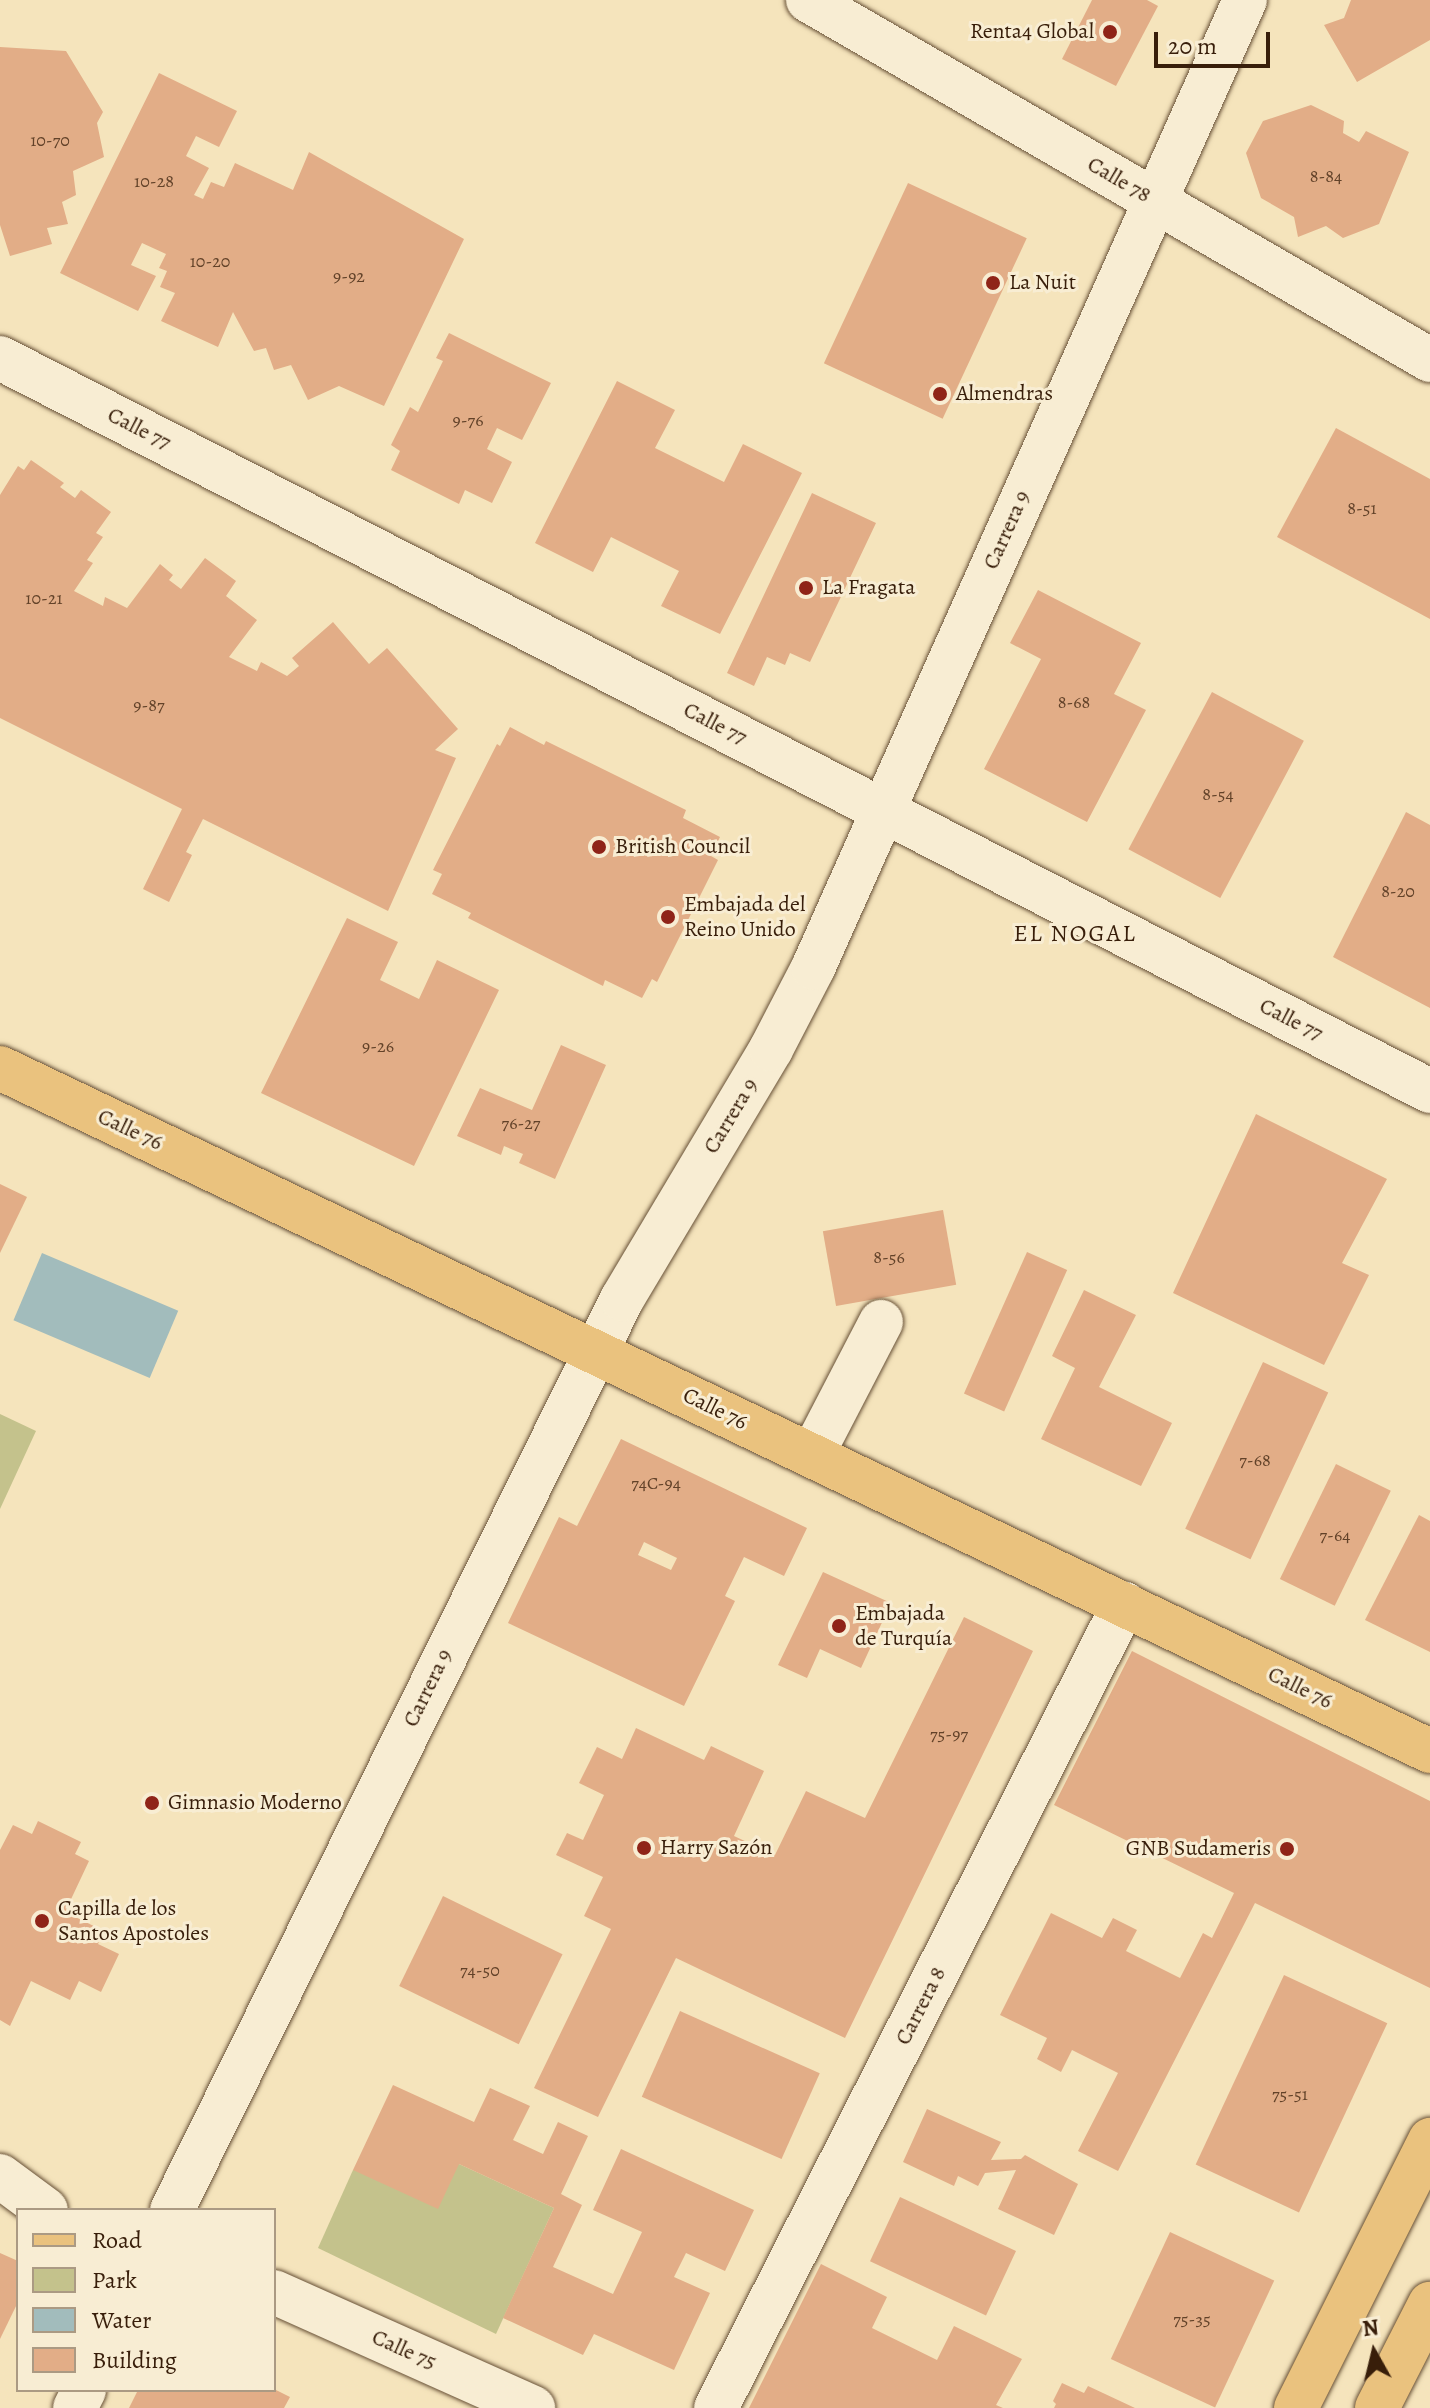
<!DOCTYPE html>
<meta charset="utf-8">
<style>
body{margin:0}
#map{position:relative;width:1430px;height:2408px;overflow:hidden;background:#f5e4bc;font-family:Alegreya,serif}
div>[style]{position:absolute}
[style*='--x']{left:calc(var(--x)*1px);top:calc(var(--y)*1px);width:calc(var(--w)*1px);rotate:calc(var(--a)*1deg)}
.green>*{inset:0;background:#c4c28c}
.water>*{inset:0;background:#a2bcbc;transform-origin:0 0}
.building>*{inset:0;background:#e2ad87;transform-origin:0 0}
.roads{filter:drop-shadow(0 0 2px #675036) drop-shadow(0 0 2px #675036)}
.minor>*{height:44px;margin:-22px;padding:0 22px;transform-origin:22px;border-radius:22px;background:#f8edd3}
.major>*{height:44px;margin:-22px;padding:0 22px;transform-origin:22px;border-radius:22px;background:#eac27e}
.dots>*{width:22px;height:22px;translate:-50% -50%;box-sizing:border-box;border:4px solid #f8edd3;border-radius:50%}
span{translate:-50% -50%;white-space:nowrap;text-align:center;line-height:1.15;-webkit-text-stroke:6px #f8edd3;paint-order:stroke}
.number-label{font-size:18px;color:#624229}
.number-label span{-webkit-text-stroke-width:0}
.poi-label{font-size:22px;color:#381e0a}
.right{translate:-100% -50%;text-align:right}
.left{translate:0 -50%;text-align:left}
.street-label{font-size:22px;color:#381e0a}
.neighbourhood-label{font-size:24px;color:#381e0a;letter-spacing:2px}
.legend{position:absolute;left:16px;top:2208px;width:260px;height:184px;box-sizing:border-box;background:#f8edd3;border:2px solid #ab9a83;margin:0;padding:10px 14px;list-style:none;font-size:24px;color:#381e0a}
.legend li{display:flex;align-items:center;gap:16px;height:40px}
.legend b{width:40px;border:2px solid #ab9a83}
.north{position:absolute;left:1334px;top:2312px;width:80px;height:80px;-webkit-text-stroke:6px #f8edd3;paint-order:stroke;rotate:352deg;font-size:22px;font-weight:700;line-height:32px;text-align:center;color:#381e0a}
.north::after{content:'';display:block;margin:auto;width:28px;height:36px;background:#381e0a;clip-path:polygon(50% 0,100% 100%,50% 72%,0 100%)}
.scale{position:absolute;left:1154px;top:32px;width:116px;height:36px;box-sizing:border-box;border:4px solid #381e0a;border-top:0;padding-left:10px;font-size:24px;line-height:28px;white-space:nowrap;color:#381e0a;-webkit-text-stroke:6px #f8edd3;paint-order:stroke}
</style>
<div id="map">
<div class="green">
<div style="clip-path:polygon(0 1414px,36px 1431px,0 1509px)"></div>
<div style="clip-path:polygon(459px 2164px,554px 2208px,496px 2334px,318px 2248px,353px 2170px)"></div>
</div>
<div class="water">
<div style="left:42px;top:1253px;width:148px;height:73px;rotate:23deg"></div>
</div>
<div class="building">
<div style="clip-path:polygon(1092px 0,1147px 0,1158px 6px,1116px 86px,1062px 59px)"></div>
<div style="clip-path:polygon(1351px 0,1430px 0,1430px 40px,1357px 82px,1324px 25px,1344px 18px)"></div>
<div style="clip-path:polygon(0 47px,66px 51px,103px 112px,97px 123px,104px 157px,73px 171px,76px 195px,62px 202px,68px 224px,47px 228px,52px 244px,10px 256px,0 225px)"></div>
<div style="clip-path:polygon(159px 73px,237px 111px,219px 147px,196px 136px,186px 156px,209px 168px,194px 195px,203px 199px,211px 182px,224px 187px,235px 163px,293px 190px,309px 152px,464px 239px,384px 406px,339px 386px,308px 400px,291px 365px,274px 370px,266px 348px,254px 351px,233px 312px,218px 347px,161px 321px,175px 293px,160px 287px,167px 271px,159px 268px,166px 254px,142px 243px,131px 265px,156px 276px,138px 311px,60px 273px)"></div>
<div style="clip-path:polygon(1311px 105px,1344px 121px,1343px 133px,1359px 142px,1366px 131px,1409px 152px,1379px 224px,1343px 238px,1326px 226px,1298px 237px,1294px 217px,1261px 198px,1246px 153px,1263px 121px)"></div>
<div style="left:908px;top:183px;width:131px;height:199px;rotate:25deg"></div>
<div style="clip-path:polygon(449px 333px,551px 383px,522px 440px,497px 428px,487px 449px,512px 462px,492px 503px,465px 490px,459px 504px,391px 470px,400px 451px,391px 445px,410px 407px,418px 412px,443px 361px,436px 358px)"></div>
<div style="clip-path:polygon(617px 381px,675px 410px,655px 448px,724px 482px,743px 444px,802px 473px,720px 634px,661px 606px,679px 571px,611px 537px,593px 572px,535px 543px)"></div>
<div style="clip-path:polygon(1336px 428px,1430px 479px,1430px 619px,1277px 537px)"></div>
<div style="clip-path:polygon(31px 460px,64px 483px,60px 487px,75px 498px,81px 490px,111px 512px,96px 533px,103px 537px,87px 560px,93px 563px,74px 591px,103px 606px,105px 597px,127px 608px,160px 564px,173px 575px,169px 580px,181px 589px,205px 558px,236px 581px,226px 596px,257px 620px,229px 657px,257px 671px,261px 662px,287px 676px,299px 666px,292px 658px,333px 622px,369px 664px,387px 648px,458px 729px,435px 750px,456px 758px,388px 911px,203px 819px,186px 852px,192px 855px,169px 902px,143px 889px,182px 809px,0 718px,0 495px,18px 466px,24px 470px)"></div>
<div style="clip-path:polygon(812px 493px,876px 523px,810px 662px,790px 653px,785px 665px,767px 657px,754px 686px,727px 673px)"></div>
<div style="clip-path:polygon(1038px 590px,1141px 643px,1114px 694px,1146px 710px,1087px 822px,984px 769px,1041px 659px,1010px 643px)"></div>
<div style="left:1212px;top:692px;width:104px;height:178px;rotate:28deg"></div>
<div style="clip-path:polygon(510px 727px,544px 745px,546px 741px,686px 810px,683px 818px,720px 837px,711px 856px,718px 860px,657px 982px,652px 979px,642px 998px,605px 980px,603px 986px,468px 918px,471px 913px,432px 894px,442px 874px,433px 870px,497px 744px,500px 746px)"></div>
<div style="clip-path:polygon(1406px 812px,1430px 825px,1430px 1008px,1333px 957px)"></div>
<div style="clip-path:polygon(347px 918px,398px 942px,380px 980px,419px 999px,437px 960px,499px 990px,414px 1166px,261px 1093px)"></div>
<div style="clip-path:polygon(561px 1045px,606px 1065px,555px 1179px,519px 1163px,523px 1154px,504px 1146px,501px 1155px,457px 1136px,480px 1088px,532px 1110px)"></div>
<div style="clip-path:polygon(1256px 1114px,1387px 1179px,1342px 1263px,1369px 1275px,1324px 1365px,1173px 1293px)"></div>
<div style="clip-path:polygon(0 1184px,27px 1197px,0 1253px)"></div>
<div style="left:943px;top:1210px;width:76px;height:122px;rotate:80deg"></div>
<div style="left:1027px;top:1252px;width:44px;height:155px;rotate:24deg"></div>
<div style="clip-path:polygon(1084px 1290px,1136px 1315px,1099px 1387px,1172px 1423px,1141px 1486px,1041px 1439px,1075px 1368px,1052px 1356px)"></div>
<div style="left:1263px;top:1362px;width:72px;height:184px;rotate:25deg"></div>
<div style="clip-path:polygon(evenodd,621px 1439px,807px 1528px,784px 1576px,744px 1557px,725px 1596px,735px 1601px,684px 1706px,508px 1623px,559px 1517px,577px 1526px,621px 1439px,644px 1542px,677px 1558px,671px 1570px,638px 1555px,644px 1542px)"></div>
<div style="left:1336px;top:1464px;width:61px;height:128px;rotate:26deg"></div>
<div style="clip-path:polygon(1419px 1515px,1430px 1521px,1430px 1652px,1365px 1620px)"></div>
<div style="clip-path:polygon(823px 1572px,891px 1603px,861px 1668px,820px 1649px,807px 1678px,778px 1665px)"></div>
<div style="clip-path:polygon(964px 1617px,1033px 1651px,845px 2038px,676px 1958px,598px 2117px,534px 2088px,611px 1929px,584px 1916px,603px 1877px,556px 1855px,567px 1833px,583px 1840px,604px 1795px,579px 1783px,597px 1747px,622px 1759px,636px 1728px,704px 1760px,711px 1746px,764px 1771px,734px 1836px,775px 1855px,806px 1791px,865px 1818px)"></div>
<div style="clip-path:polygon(1132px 1651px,1430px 1801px,1430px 1988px,1255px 1903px,1118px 2171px,1078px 2151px,1118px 2073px,1072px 2050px,1061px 2072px,1037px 2059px,1047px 2038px,1000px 2015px,1051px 1913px,1102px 1938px,1113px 1918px,1137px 1930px,1126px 1951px,1180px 1978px,1203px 1933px,1212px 1938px,1234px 1893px,1054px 1805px)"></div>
<div style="clip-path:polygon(38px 1821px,81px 1842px,75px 1854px,89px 1861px,65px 1912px,104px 1931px,98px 1944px,119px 1954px,101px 1992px,79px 1981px,70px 2000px,31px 1981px,10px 2026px,0 2020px,0 1850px,13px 1825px,32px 1834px)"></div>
<div style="left:443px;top:1896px;width:133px;height:100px;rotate:26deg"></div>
<div style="left:1284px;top:1975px;width:114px;height:209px;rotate:25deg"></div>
<div style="left:680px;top:2011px;width:153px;height:94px;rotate:24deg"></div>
<div style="clip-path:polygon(393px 2085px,474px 2122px,490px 2088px,530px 2106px,513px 2140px,543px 2154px,558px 2122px,588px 2136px,561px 2194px,582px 2205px,553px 2267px,613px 2294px,642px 2232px,593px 2210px,621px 2149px,754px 2210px,725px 2271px,686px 2253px,674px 2277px,710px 2293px,674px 2370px,594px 2334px,583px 2355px,503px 2318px,554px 2208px,459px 2164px,438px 2209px,353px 2170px)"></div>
<div style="clip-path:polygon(927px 2109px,1001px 2142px,991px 2160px,1021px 2159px,1025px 2155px,1078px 2184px,1054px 2235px,998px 2209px,1016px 2170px,985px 2173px,978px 2186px,958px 2176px,954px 2186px,903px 2162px)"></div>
<div style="left:900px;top:2197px;width:128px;height:71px;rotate:25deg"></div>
<div style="left:1170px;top:2232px;width:115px;height:140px;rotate:25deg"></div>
<div style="clip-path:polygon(0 2253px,18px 2261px,18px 2302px,0 2339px)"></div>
<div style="clip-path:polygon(821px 2264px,887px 2297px,872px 2328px,937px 2360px,954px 2326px,1022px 2359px,996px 2405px,1003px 2408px,749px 2408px)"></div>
<div style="clip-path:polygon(1062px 2383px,1084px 2393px,1088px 2386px,1135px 2408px,1054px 2408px,1056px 2404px,1053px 2401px)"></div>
<div style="clip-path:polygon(138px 2390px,276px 2390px,290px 2397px,284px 2408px,129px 2408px)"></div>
</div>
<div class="roads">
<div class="minor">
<div style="--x:808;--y:0;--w:719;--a:30.06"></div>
<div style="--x:0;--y:358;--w:1607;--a:27.14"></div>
<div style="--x:812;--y:1455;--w:150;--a:-62.6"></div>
<div style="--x:0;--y:2176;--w:57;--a:36.5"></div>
<div style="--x:172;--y:2210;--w:1016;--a:-63.71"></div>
<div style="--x:622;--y:1299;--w:291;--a:-59.2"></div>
<div style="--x:771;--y:1049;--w:91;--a:-62.6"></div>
<div style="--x:813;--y:968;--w:1060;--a:-65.95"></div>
<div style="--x:274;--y:2292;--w:284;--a:24.1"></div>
<div style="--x:75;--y:2408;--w:20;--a:-63"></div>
<div style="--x:716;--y:2408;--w:902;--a:-63.09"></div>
</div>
<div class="major">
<div style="--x:0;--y:1068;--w:1585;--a:25.53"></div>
<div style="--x:1296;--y:2408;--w:300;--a:-63.4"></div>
<div style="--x:1377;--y:2408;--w:117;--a:-63"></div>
</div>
</div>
<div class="dots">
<div style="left:1110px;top:32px;background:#8f2418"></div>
<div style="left:993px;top:283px;background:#8f2418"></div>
<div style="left:940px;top:394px;background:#8f2418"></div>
<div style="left:806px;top:588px;background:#8f2418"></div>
<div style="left:599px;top:847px;background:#8f2418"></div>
<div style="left:668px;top:917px;background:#8f2418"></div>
<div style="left:839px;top:1626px;background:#8f2418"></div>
<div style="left:152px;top:1803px;background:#8f2418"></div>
<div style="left:644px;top:1848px;background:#8f2418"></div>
<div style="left:1287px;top:1849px;background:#8f2418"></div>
<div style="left:42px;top:1921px;background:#8f2418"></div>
</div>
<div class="number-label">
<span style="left:50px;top:140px">10-70</span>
<span style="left:1326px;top:176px">8-84</span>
<span style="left:154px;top:181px">10-28</span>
<span style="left:210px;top:261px">10-20</span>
<span style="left:349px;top:276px">9-92</span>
<span style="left:468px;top:420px">9-76</span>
<span style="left:1362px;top:508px">8-51</span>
<span style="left:44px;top:598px">10-21</span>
<span style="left:1074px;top:702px">8-68</span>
<span style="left:149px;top:705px">9-87</span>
<span style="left:1218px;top:794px">8-54</span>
<span style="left:1398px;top:891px">8-20</span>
<span style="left:378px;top:1046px">9-26</span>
<span style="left:521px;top:1123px">76-27</span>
<span style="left:889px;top:1257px">8-56</span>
<span style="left:1255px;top:1460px">7-68</span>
<span style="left:656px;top:1483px">74C-94</span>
<span style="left:1335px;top:1535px">7-64</span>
<span style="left:949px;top:1734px">75-97</span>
<span style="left:480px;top:1970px">74-50</span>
<span style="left:1290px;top:2094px">75-51</span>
<span style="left:1192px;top:2319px">75-35</span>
</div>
<div class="poi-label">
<span class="right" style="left:1094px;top:32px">Renta4 Global</span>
<span class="left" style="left:1009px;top:283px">La Nuit</span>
<span class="left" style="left:956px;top:394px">Almendras</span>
<span class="left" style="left:822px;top:588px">La Fragata</span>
<span class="left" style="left:615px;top:847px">British Council</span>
<span class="left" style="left:684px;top:917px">Embajada del<br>Reino Unido</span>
<span class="left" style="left:855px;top:1626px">Embajada<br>de Turquía</span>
<span class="left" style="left:168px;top:1803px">Gimnasio Moderno</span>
<span class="left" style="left:660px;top:1848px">Harry Sazón</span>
<span class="right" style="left:1271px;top:1849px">GNB Sudameris</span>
<span class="left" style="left:58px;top:1921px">Capilla de los<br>Santos Apostoles</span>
</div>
<div class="street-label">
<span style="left:1119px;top:180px;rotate:30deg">Calle 78</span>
<span style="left:139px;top:429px;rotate:27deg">Calle 77</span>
<span style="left:1007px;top:530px;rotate:-66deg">Carrera 9</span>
<span style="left:715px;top:724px;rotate:27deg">Calle 77</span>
<span style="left:1291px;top:1020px;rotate:27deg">Calle 77</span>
<span style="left:731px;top:1116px;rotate:-59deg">Carrera 9</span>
<span style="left:130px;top:1130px;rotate:25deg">Calle 76</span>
<span style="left:715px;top:1409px;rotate:26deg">Calle 76</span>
<span style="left:428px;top:1688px;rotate:-64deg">Carrera 9</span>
<span style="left:1300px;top:1688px;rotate:26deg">Calle 76</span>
<span style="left:921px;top:2006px;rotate:-63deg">Carrera 8</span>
<span style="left:404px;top:2350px;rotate:24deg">Calle 75</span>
</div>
<div class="neighbourhood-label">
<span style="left:1075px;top:934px">EL NOGAL</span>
</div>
<ul class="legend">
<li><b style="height:10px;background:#eac27e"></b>Road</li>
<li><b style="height:22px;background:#c4c28c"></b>Park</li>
<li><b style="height:22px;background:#a2bcbc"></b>Water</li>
<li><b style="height:22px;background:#e2ad87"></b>Building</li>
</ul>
<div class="north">N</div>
<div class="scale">20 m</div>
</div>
